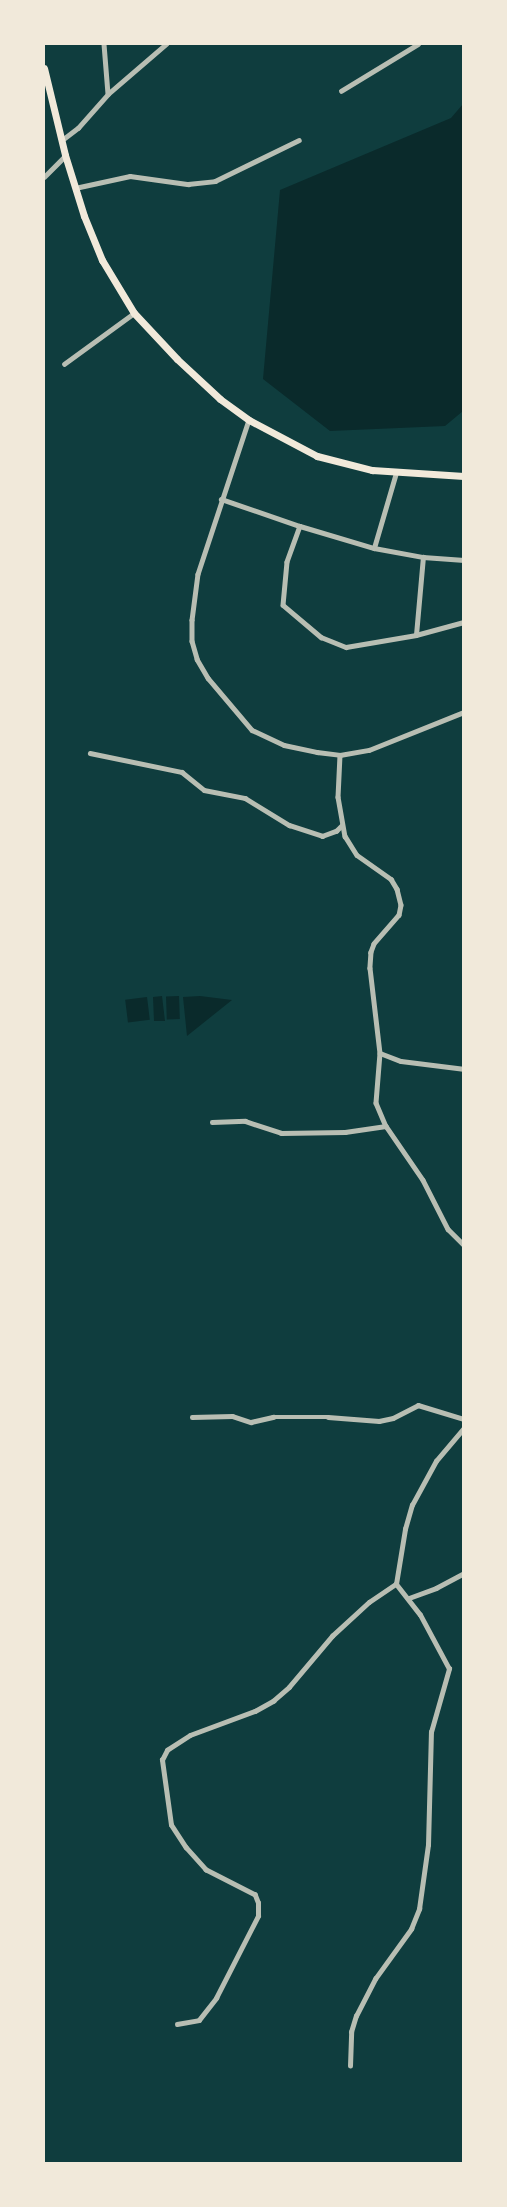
<!DOCTYPE html>
<style>
body{margin:0}
#map{position:relative;width:507px;height:2207px;overflow:hidden;background:#0f3d3e;font-family:"Space Grotesk",sans-serif}
div>[style]{position:absolute}
[style*='--x']{left:calc(var(--x)*1px);top:calc(var(--y)*1px);width:calc(var(--w)*1px);rotate:calc(var(--a)*1deg)}
.water>*{inset:0;background:#0a2a2b;transform-origin:0 0}
.minor>*{height:4.5px;margin:-2.25px;padding:0 2.25px;transform-origin:2.25px;border-radius:2.25px;background:#b8beb3}
.primary>*{height:7px;margin:-3.5px;padding:0 3.5px;transform-origin:3.5px;border-radius:3.5px;background:#f1e9da}
span{translate:-50% -50%;white-space:nowrap;text-align:center;line-height:1.15;-webkit-text-stroke:4.5px #f1e9da;paint-order:stroke}
.frame{position:absolute;inset:0;border:45px solid #f1e9da;pointer-events:none}
</style>
<div id="map">
<div class="water">
<div style="clip-path:polygon(463px 104px,463px 411px,445px 426px,330px 431px,263px 379px,280px 190px,451px 118px)"></div>
<div style="clip-path:polygon(162px 996px,165px 1021px,154px 1021px,153px 997px)"></div>
<div style="left:179px;top:996px;width:23px;height:13px;rotate:88deg"></div>
<div style="clip-path:polygon(200px 996px,232px 1000px,187px 1036px,183px 997px)"></div>
<div style="left:147px;top:997px;width:23px;height:22px;rotate:83deg"></div>
</div>
<div class="minor">
<div style="--x:104;--y:44;--w:50;--a:85.4"></div>
<div style="--x:341;--y:91;--w:90;--a:-31.4"></div>
<div style="--x:62;--y:140;--w:20;--a:-37"></div>
<div style="--x:78;--y:128;--w:45;--a:-48.6"></div>
<div style="--x:108;--y:94;--w:77;--a:-40.8"></div>
<div style="--x:44;--y:177;--w:30;--a:-45"></div>
<div style="--x:75;--y:188;--w:56;--a:-12.3"></div>
<div style="--x:130;--y:176;--w:59;--a:7.9"></div>
<div style="--x:188;--y:184;--w:27;--a:-6"></div>
<div style="--x:215;--y:181;--w:93;--a:-26"></div>
<div style="--x:64;--y:364;--w:87;--a:-36.1"></div>
<div style="--x:249;--y:420;--w:162;--a:108.3"></div>
<div style="--x:198;--y:574;--w:46;--a:97.4"></div>
<div style="--x:192;--y:620;--w:21;--a:90"></div>
<div style="--x:192;--y:641;--w:19;--a:74"></div>
<div style="--x:197;--y:659;--w:22;--a:60"></div>
<div style="--x:208;--y:678;--w:68;--a:49.8"></div>
<div style="--x:252;--y:730;--w:35;--a:25"></div>
<div style="--x:284;--y:745;--w:34;--a:12"></div>
<div style="--x:317;--y:752;--w:23;--a:7"></div>
<div style="--x:340;--y:755;--w:29;--a:-10"></div>
<div style="--x:369;--y:750;--w:102;--a:-21.8"></div>
<div style="--x:221;--y:499;--w:83;--a:18.9"></div>
<div style="--x:300;--y:526;--w:77;--a:16.6"></div>
<div style="--x:374;--y:548;--w:50;--a:10.4"></div>
<div style="--x:423;--y:557;--w:41;--a:4.2"></div>
<div style="--x:300;--y:526;--w:38;--a:110"></div>
<div style="--x:287;--y:562;--w:43;--a:95.3"></div>
<div style="--x:283;--y:605;--w:50;--a:40.1"></div>
<div style="--x:321;--y:637;--w:27;--a:22"></div>
<div style="--x:346;--y:647;--w:71;--a:-9.7"></div>
<div style="--x:416;--y:635;--w:50;--a:-15.2"></div>
<div style="--x:374;--y:548;--w:78;--a:-73.7"></div>
<div style="--x:416;--y:635;--w:78;--a:-84.9"></div>
<div style="--x:90;--y:753;--w:94;--a:11.7"></div>
<div style="--x:182;--y:772;--w:28;--a:39"></div>
<div style="--x:204;--y:790;--w:42;--a:11"></div>
<div style="--x:245;--y:798;--w:52;--a:31.5"></div>
<div style="--x:289;--y:825;--w:35;--a:18"></div>
<div style="--x:322;--y:836;--w:15;--a:-20"></div>
<div style="--x:336;--y:831;--w:8;--a:-45"></div>
<div style="--x:340;--y:755;--w:42;--a:92.7"></div>
<div style="--x:338;--y:797;--w:40;--a:80"></div>
<div style="--x:345;--y:836;--w:22;--a:58"></div>
<div style="--x:357;--y:855;--w:42;--a:35.2"></div>
<div style="--x:391;--y:879;--w:12;--a:59"></div>
<div style="--x:397;--y:889;--w:16;--a:76"></div>
<div style="--x:401;--y:905;--w:10;--a:101"></div>
<div style="--x:399;--y:915;--w:38;--a:131"></div>
<div style="--x:374;--y:944;--w:9;--a:111"></div>
<div style="--x:371;--y:952;--w:16;--a:94"></div>
<div style="--x:370;--y:968;--w:86;--a:83.3"></div>
<div style="--x:380;--y:1053;--w:50;--a:94.6"></div>
<div style="--x:376;--y:1103;--w:25;--a:67"></div>
<div style="--x:386;--y:1126;--w:65;--a:55.6"></div>
<div style="--x:423;--y:1180;--w:55;--a:63"></div>
<div style="--x:448;--y:1229;--w:23;--a:45"></div>
<div style="--x:380;--y:1053;--w:22;--a:21"></div>
<div style="--x:401;--y:1061;--w:64;--a:7.2"></div>
<div style="--x:212;--y:1122;--w:33;--a:-2"></div>
<div style="--x:245;--y:1121;--w:38;--a:18"></div>
<div style="--x:281;--y:1133;--w:64;--a:-0.9"></div>
<div style="--x:345;--y:1132;--w:41;--a:-8.3"></div>
<div style="--x:192;--y:1417;--w:40;--a:-1.4"></div>
<div style="--x:232;--y:1416;--w:20;--a:18"></div>
<div style="--x:251;--y:1422;--w:23;--a:-13"></div>
<div style="--x:273;--y:1417;--w:55;--a:0"></div>
<div style="--x:328;--y:1417;--w:51;--a:4.5"></div>
<div style="--x:379;--y:1421;--w:14;--a:-12"></div>
<div style="--x:393;--y:1418;--w:28;--a:-27"></div>
<div style="--x:418;--y:1405;--w:48;--a:16.9"></div>
<div style="--x:409;--y:1598;--w:29;--a:-20"></div>
<div style="--x:436;--y:1588;--w:32;--a:-28"></div>
<div style="--x:177;--y:2024;--w:22;--a:-10"></div>
<div style="--x:199;--y:2020;--w:28;--a:-52"></div>
<div style="--x:216;--y:1998;--w:92;--a:-62.9"></div>
<div style="--x:258;--y:1916;--w:13;--a:-90"></div>
<div style="--x:258;--y:1903;--w:9;--a:-111"></div>
<div style="--x:255;--y:1895;--w:55;--a:-153"></div>
<div style="--x:206;--y:1870;--w:30;--a:-132"></div>
<div style="--x:186;--y:1848;--w:27;--a:-123"></div>
<div style="--x:171;--y:1825;--w:66;--a:-97.9"></div>
<div style="--x:162;--y:1760;--w:11;--a:-63"></div>
<div style="--x:167;--y:1750;--w:27;--a:-33"></div>
<div style="--x:190;--y:1735;--w:69;--a:-20.3"></div>
<div style="--x:255;--y:1711;--w:21;--a:-29"></div>
<div style="--x:273;--y:1701;--w:21;--a:-41"></div>
<div style="--x:289;--y:1687;--w:67;--a:-49.9"></div>
<div style="--x:332;--y:1636;--w:50;--a:-42.6"></div>
<div style="--x:369;--y:1602;--w:32;--a:-34"></div>
<div style="--x:350;--y:2066;--w:34;--a:-88"></div>
<div style="--x:351;--y:2032;--w:17;--a:-73"></div>
<div style="--x:356;--y:2016;--w:42;--a:-62.8"></div>
<div style="--x:375;--y:1979;--w:62;--a:-54.2"></div>
<div style="--x:411;--y:1929;--w:22;--a:-68"></div>
<div style="--x:419;--y:1909;--w:65;--a:-82"></div>
<div style="--x:428;--y:1845;--w:113;--a:-88.5"></div>
<div style="--x:431;--y:1732;--w:66;--a:-74.1"></div>
<div style="--x:449;--y:1669;--w:61;--a:-118.2"></div>
<div style="--x:420;--y:1615;--w:39;--a:-128"></div>
<div style="--x:396;--y:1584;--w:56;--a:-80.7"></div>
<div style="--x:405;--y:1529;--w:25;--a:-74"></div>
<div style="--x:412;--y:1505;--w:50;--a:-61.4"></div>
<div style="--x:436;--y:1461;--w:43;--a:-49.7"></div>
</div>
<div class="primary">
<div style="--x:44;--y:68;--w:89;--a:76.4"></div>
<div style="--x:65;--y:155;--w:64;--a:72.7"></div>
<div style="--x:84;--y:216;--w:48;--a:67.8"></div>
<div style="--x:102;--y:260;--w:62;--a:58.9"></div>
<div style="--x:134;--y:313;--w:63;--a:46.9"></div>
<div style="--x:177;--y:359;--w:59;--a:42.9"></div>
<div style="--x:220;--y:399;--w:36;--a:36"></div>
<div style="--x:249;--y:420;--w:77;--a:27.9"></div>
<div style="--x:317;--y:456;--w:57;--a:14.3"></div>
<div style="--x:372;--y:470;--w:92;--a:3.7"></div>
</div>
<div class="frame"></div>
</div>
